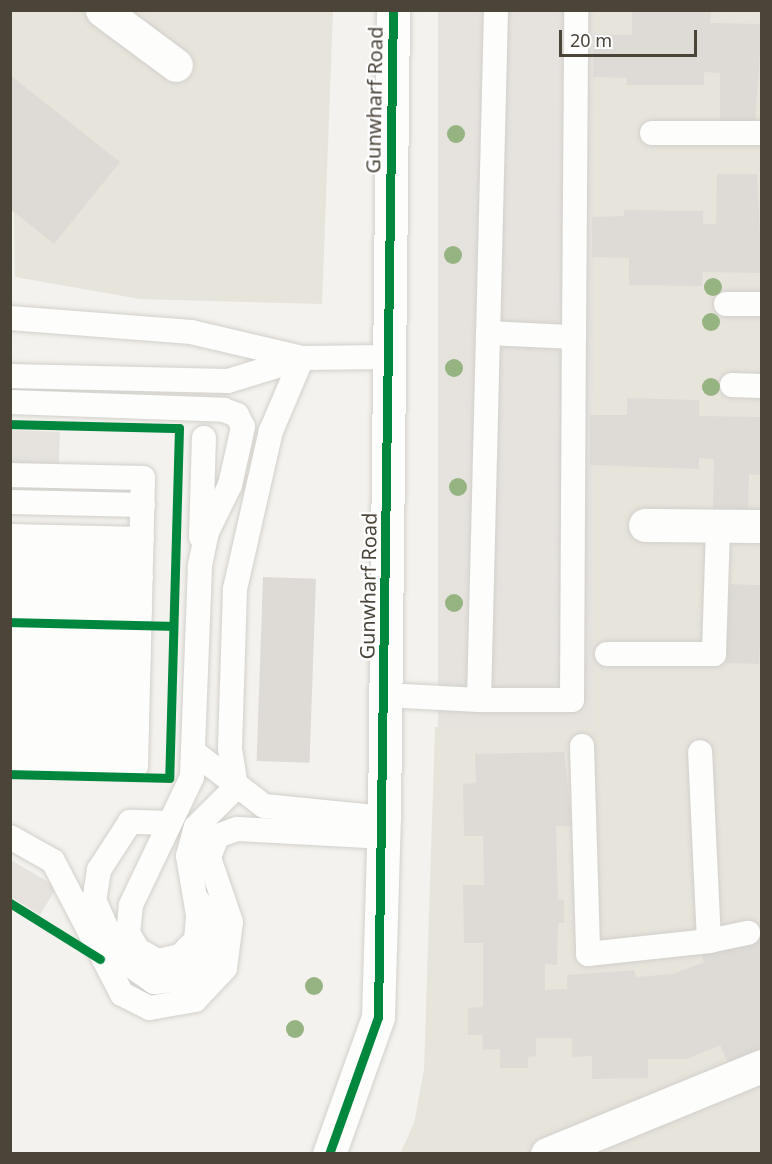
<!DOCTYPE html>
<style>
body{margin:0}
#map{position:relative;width:772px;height:1164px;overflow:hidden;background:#f4f2ee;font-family:"Noto Sans",sans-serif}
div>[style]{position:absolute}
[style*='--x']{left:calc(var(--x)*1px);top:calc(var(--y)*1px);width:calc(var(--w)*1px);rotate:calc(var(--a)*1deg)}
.residential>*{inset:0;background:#e7e4dc}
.parking>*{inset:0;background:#e6e3df;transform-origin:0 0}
.building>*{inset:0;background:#dedbd6;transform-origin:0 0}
.roads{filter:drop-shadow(0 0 2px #d2d0cb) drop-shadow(0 0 2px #d2d0cb)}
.service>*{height:24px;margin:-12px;padding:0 12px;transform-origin:12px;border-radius:12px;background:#fdfdfc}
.minor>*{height:33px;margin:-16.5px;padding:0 16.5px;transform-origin:16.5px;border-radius:16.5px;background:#fdfdfc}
.tertiary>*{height:33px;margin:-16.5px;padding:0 16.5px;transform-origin:16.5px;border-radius:16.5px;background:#fdfdfc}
.cycleway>*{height:9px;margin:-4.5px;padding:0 4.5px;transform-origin:4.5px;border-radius:4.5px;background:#00873e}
.trees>*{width:18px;height:18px;margin:-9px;border-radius:50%;background:#96b382}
span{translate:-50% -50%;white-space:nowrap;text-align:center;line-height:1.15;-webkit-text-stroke:4.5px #fff;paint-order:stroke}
.street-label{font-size:20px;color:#4b4439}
.frame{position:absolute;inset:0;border:12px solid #4b4439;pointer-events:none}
.scale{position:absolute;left:559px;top:30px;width:138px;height:27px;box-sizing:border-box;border:3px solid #4b4439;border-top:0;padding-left:8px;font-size:18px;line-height:21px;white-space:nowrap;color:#4b4439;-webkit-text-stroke:4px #fff;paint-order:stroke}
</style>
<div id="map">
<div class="residential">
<div style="clip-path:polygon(10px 11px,333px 11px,322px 304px,140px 299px,15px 277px)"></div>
<div style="clip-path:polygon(594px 11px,761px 11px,761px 1153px,400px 1154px,414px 1123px,424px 1070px,435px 727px,589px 727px)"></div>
</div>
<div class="parking">
<div style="left:438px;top:11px;width:156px;height:716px"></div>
<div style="left:11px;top:430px;width:49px;height:34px;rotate:2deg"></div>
<div style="clip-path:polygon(11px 860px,57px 887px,40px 915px,11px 897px)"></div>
</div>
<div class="building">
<div style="clip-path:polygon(632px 10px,711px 10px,710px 23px,762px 24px,755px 123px,720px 123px,720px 73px,704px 72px,704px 85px,626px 85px,627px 78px,593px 77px,594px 34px,632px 35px)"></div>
<div style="clip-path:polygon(10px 75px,120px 162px,54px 244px,10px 209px)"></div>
<div style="clip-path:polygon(717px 174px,757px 174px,762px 273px,703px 272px,702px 286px,629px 285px,629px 258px,592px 257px,592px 217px,624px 216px,624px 210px,703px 211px,703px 224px,716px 224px)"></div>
<div style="clip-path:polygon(627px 398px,699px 400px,699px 416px,762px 417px,762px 475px,749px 474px,748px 509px,713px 508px,714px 459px,699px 458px,699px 469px,590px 465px,590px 415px,627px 415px)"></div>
<div style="left:263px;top:577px;width:53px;height:184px;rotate:2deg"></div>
<div style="left:729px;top:584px;width:33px;height:79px;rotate:2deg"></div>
<div style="clip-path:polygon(564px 752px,572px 826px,556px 826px,558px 899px,564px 900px,564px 923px,558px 923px,557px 965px,545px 964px,545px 990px,567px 989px,567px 975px,634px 970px,636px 977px,673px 974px,704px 962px,701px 953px,762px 933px,762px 1050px,728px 1063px,720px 1045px,687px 1059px,648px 1059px,648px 1078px,592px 1079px,592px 1056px,572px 1057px,572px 1038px,536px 1038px,536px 1056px,528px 1057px,528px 1068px,500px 1068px,500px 1049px,483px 1050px,482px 1035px,468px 1035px,468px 1008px,483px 1007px,483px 943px,464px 943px,463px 885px,484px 885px,483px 836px,464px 836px,463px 784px,476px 783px,475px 754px)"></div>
</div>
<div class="roads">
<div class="service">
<div style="--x:496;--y:10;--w:323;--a:91.4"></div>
<div style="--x:488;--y:333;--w:86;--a:2.7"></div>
<div style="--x:574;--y:337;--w:327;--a:-89.6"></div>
<div style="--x:652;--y:133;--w:110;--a:0"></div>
<div style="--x:726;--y:304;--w:36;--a:0"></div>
<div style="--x:10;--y:318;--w:182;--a:4.4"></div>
<div style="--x:191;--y:332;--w:114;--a:13.2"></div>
<div style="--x:302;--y:358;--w:86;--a:-0.7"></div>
<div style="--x:488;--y:333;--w:367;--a:91.4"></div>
<div style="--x:479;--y:700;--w:93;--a:0"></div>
<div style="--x:572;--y:700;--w:363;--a:-89.7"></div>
<div style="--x:10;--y:376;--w:218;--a:1.3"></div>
<div style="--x:228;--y:381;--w:75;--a:-17"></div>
<div style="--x:732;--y:385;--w:30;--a:2"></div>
<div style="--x:10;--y:402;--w:214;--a:2.1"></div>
<div style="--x:224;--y:410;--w:14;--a:21"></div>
<div style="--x:237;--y:415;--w:13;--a:63"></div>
<div style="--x:243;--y:427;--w:59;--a:102.6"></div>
<div style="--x:230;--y:485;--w:52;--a:116.1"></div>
<div style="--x:207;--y:532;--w:35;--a:102"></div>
<div style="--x:200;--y:566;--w:211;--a:92.2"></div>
<div style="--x:192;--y:777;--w:142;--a:115.5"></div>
<div style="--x:131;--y:905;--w:28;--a:96"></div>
<div style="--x:128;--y:933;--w:20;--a:60"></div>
<div style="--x:138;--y:950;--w:23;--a:29"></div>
<div style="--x:158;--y:961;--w:23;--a:-13"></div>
<div style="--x:180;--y:956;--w:23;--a:-45"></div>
<div style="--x:196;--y:940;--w:25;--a:-85"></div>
<div style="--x:198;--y:915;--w:60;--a:-99.6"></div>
<div style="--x:188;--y:856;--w:30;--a:-75"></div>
<div style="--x:196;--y:827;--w:57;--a:-45"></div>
<div style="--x:10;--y:475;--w:133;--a:1.3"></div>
<div style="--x:143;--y:478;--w:288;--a:91.4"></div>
<div style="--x:136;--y:766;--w:126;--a:-177.7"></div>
<div style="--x:10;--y:502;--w:133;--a:1.3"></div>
<div style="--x:10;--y:536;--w:132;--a:1.3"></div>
<div style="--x:201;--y:537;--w:99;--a:-88.3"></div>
<div style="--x:10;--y:555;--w:131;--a:1.3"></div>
<div style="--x:10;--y:573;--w:131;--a:1.7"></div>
<div style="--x:10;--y:590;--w:130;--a:1.8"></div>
<div style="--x:10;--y:607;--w:130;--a:1.8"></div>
<div style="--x:10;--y:635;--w:129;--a:0.9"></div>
<div style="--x:10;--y:652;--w:129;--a:1.3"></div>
<div style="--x:607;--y:654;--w:107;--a:0"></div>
<div style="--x:714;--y:654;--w:129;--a:-88.2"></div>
<div style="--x:10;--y:670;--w:128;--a:1.3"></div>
<div style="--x:10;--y:688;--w:127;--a:1.8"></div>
<div style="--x:385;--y:695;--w:94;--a:3"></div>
<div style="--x:10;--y:707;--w:127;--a:1.4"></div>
<div style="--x:10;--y:724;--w:127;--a:1.8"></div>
<div style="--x:10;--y:742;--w:126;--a:1.8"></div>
<div style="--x:582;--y:746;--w:208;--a:88.3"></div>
<div style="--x:588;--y:954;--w:122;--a:-6.1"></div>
<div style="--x:709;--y:941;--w:189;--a:-92.7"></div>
<div style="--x:195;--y:753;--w:87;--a:37.5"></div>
<div style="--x:264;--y:806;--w:121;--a:5.7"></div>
<div style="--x:236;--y:787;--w:39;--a:-99"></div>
<div style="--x:230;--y:748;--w:159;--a:-88.2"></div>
<div style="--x:235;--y:589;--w:162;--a:-77.2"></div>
<div style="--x:271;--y:431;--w:79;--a:-67"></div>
<div style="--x:167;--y:823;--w:37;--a:-178"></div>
<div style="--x:130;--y:822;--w:57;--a:122.9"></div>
<div style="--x:99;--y:870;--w:30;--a:99"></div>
<div style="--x:94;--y:900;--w:64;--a:65.9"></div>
<div style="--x:120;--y:958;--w:42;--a:35.2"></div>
<div style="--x:154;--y:982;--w:29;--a:-6"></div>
<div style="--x:183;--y:979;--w:27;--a:-34"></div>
<div style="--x:205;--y:964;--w:25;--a:-67"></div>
<div style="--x:215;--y:941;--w:18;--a:-96"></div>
<div style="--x:213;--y:923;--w:27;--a:-124"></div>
<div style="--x:10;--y:837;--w:49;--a:29.2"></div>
<div style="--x:53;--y:861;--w:150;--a:62.6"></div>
<div style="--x:122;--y:994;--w:31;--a:27"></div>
<div style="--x:150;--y:1008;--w:46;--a:-10.1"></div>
<div style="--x:195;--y:1000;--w:44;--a:-46.8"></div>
<div style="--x:225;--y:968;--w:46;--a:-82.6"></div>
<div style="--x:231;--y:922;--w:68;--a:-109"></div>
<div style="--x:209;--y:858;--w:23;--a:-70"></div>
<div style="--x:217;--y:836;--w:21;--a:-19"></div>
<div style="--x:237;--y:829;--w:146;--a:3.1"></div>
<div style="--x:709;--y:941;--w:40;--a:-12"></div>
</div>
<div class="minor">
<div style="--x:102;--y:10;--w:92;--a:36.6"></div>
<div style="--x:645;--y:525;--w:117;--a:0.5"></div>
<div style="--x:329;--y:1154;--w:145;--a:-70.3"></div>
<div style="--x:378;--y:1017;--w:199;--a:-88.3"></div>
<div style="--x:547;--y:1154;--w:232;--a:-22.3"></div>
</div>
<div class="tertiary">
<div style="--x:384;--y:818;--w:808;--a:-89.36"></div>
</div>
</div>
<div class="cycleway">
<div style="--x:10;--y:424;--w:169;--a:1.4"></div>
<div style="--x:179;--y:428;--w:350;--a:91.6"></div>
<div style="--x:169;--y:778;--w:159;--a:-178.6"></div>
<div style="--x:10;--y:622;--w:163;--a:1.4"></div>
<div style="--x:10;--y:903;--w:106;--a:31.9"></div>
<div style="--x:329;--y:1154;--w:145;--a:-70.3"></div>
<div style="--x:378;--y:1017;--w:1007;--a:-89.15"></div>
</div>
<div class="trees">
<div style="left:456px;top:134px"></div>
<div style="left:453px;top:255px"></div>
<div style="left:713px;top:287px"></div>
<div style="left:711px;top:322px"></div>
<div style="left:454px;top:368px"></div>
<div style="left:711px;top:387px"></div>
<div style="left:458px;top:487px"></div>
<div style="left:454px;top:603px"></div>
<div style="left:314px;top:986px"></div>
<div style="left:295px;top:1029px"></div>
</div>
<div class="street-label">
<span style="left:374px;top:100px;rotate:-89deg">Gunwharf Road</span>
<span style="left:368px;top:586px;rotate:-89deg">Gunwharf Road</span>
</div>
<div class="frame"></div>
<div class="scale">20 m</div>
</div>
